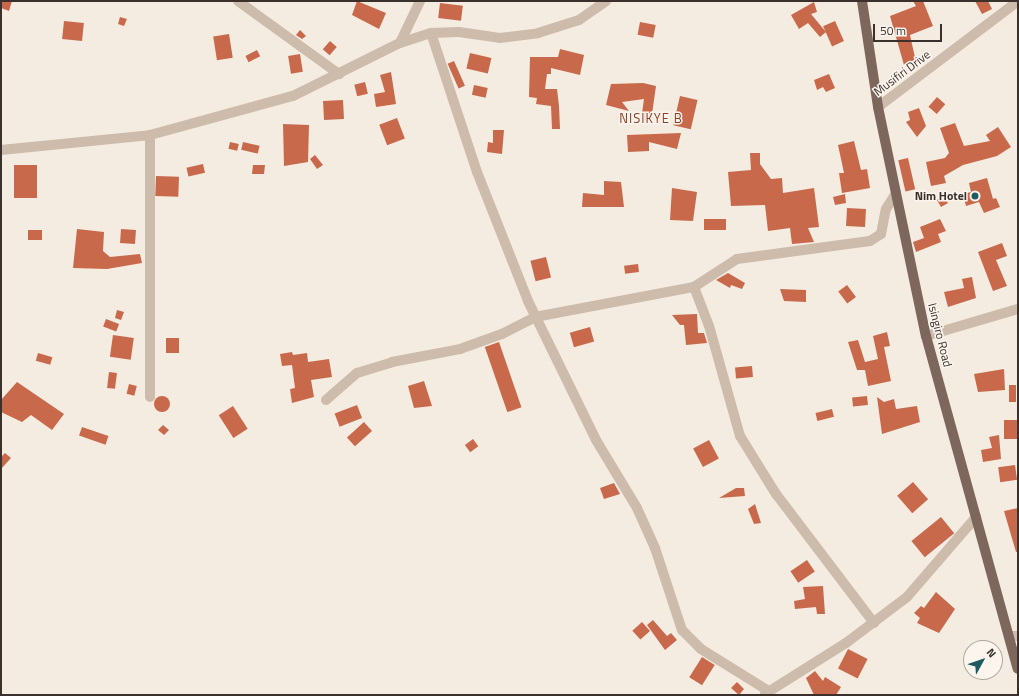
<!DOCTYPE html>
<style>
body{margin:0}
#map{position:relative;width:1019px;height:696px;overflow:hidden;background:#f4ebe1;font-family:"Titillium Web",sans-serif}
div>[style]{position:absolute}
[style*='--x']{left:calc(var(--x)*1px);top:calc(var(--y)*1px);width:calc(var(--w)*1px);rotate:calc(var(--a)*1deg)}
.building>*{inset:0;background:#c8694b;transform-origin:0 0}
.round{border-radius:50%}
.minor>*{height:10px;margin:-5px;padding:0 5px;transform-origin:5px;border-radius:5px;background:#cdbbac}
.major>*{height:10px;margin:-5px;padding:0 5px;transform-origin:5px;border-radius:5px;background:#7d675c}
.dots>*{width:11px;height:11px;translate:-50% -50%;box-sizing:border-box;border:2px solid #fbf5ee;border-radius:50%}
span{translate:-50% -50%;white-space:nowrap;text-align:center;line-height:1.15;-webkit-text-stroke:3px #fbf5ee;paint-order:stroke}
.street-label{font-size:12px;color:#3b302b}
.poi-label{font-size:12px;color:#3b302b;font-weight:700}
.right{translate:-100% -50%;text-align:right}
.neighbourhood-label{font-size:13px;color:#8c3b22;letter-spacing:1px}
.frame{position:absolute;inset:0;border:2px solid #3b302b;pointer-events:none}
.north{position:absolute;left:963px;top:640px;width:40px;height:40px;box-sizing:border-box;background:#fbf5ee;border:1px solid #aea6a0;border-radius:50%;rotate:50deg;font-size:11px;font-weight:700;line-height:16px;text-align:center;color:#3b302b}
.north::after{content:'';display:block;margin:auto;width:14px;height:18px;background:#1f5a5e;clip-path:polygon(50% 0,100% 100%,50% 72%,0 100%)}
.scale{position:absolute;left:873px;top:24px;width:69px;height:18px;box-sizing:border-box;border:2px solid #3b302b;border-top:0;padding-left:5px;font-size:12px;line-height:14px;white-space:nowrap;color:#3b302b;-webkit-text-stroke:3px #fbf5ee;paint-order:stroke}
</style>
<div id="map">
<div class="building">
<div style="clip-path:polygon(1px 1px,12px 1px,9px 11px,1px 8px)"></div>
<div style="clip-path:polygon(357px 1px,386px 13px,379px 29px,352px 15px)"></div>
<div style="clip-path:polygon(913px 1px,923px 1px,933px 26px,910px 35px,916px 62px,904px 65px,890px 16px,916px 6px)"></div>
<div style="clip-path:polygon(975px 1px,988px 1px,992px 9px,982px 14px)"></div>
<div style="clip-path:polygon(814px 2px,817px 12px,811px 14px,826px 32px,820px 37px,808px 23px,799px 29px,791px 15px)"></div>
<div style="left:440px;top:3px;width:23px;height:15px;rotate:7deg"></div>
<div style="clip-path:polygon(120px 17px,127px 19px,124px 26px,118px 24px)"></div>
<div style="left:64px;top:21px;width:20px;height:18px;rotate:6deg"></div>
<div style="left:835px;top:21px;width:22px;height:13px;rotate:66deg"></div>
<div style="left:640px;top:22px;width:16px;height:13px;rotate:11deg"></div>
<div style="clip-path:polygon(300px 30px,306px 36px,302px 39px,296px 35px)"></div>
<div style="left:229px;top:34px;width:24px;height:16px;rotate:81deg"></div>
<div style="left:330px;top:41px;width:9px;height:11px;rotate:41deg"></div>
<div style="clip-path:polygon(560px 49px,584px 55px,580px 75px,551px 68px,551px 74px,547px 74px,545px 89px,557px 89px,559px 106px,560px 129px,552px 129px,551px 106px,536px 104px,537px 98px,529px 97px,530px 57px,558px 57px)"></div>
<div style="left:257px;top:50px;width:7px;height:13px;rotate:63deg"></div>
<div style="left:470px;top:53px;width:22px;height:16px;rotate:13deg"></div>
<div style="left:300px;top:54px;width:18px;height:12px;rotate:81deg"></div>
<div style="left:454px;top:61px;width:27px;height:7px;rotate:66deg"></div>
<div style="clip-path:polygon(391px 72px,396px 104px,376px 107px,374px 94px,385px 92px,380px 75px)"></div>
<div style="clip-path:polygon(829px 74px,835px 88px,826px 92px,823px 87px,817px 90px,814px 80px)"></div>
<div style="left:365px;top:82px;width:12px;height:11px;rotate:76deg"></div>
<div style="clip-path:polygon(643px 83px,656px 86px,651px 121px,641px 120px,644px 99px,622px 102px,629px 111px,606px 105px,611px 84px)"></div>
<div style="left:474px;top:85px;width:14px;height:10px;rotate:12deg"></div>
<div style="left:680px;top:96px;width:18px;height:30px;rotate:13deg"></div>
<div style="left:937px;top:97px;width:11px;height:13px;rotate:41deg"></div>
<div style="left:343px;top:100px;width:19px;height:20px;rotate:87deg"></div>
<div style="clip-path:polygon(919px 108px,926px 126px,917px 137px,906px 122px,910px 120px,908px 112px)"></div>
<div style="left:397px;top:118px;width:22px;height:19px;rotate:69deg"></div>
<div style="clip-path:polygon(955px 123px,964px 146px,990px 141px,986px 135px,998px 127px,1011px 147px,997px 156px,963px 165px,944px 176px,946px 183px,931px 186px,926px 162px,945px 158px,949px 153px,940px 128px)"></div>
<div style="clip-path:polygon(283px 124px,309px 125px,308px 162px,284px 166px)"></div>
<div style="clip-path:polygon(493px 130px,504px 130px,502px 154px,487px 152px,488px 142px,493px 143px)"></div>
<div style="clip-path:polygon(681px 133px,677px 149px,649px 142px,649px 151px,628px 152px,627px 135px)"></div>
<div style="clip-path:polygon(854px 141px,861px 170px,867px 169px,870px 188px,842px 193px,839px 173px,844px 173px,838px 145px)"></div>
<div style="left:230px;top:142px;width:9px;height:7px;rotate:13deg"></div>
<div style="left:243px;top:142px;width:17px;height:8px;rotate:13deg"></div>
<div style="clip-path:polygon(750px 153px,760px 153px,760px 164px,771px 179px,782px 178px,783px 193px,814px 188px,819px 227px,808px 228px,814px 242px,792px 244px,790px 228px,768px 231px,765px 205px,731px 206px,728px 172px,751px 170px)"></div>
<div style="clip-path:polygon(315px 155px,323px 165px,317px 169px,310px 159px)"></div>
<div style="left:908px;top:158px;width:32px;height:10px;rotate:77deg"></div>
<div style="left:203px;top:164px;width:9px;height:17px;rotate:77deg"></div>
<div style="left:14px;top:165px;width:23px;height:33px"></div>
<div style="clip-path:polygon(253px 165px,265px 165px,264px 174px,252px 174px)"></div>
<div style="left:156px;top:176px;width:23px;height:20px;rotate:2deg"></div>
<div style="clip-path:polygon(987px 178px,993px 199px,996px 198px,1000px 207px,984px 213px,979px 202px,966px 206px,963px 194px,971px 192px,969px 183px)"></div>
<div style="clip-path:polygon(604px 181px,621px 182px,624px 207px,582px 207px,583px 193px,604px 195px)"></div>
<div style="clip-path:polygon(672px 188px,697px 192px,693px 221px,670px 220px)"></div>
<div style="clip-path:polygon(845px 194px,846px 203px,835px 205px,833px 197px)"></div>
<div style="clip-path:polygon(943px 196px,948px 203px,941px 207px,937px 200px)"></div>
<div style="left:847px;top:208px;width:19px;height:18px;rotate:3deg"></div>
<div style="left:704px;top:219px;width:22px;height:11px"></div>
<div style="clip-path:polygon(940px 219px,946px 231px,938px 234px,941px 242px,916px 252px,913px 242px,924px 238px,920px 227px)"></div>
<div style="clip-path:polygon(77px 229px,104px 232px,103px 251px,110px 257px,140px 254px,142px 263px,107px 269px,73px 268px)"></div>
<div style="left:121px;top:229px;width:15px;height:14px;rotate:4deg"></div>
<div style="left:28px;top:230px;width:14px;height:10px"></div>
<div style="clip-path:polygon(1002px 243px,1007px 256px,996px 260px,1007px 286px,993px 291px,978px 252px)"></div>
<div style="left:546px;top:257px;width:21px;height:16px;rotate:76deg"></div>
<div style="left:638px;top:264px;width:8px;height:14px;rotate:83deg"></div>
<div style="clip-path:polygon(728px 273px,745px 283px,742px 289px,731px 285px,730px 288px,716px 280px)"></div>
<div style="clip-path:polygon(972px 277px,976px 298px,948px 307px,944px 292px,964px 288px,962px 279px)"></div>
<div style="left:847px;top:285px;width:15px;height:11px;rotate:53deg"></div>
<div style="clip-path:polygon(780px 289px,806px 290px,806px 302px,784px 301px)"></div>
<div style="clip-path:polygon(117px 310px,124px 312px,121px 320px,115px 318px)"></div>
<div style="clip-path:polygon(697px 314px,698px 333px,704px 333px,707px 343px,686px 345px,684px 325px,680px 325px,672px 315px)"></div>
<div style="left:106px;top:319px;width:14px;height:8px;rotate:21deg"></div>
<div style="left:590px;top:327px;width:15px;height:21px;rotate:74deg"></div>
<div style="clip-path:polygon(887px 332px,890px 346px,884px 347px,891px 381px,868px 386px,865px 370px,857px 370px,848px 342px,858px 340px,865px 362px,878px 359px,873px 336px)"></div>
<div style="left:113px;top:335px;width:21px;height:22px;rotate:8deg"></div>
<div style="left:166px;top:338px;width:13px;height:15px"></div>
<div style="left:499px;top:342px;width:69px;height:15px;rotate:71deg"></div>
<div style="clip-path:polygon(292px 352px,293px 355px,307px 353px,308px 362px,329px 359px,332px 377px,311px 380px,314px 397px,292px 403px,290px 389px,295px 388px,292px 365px,282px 366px,280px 354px)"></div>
<div style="left:38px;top:353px;width:15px;height:8px;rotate:16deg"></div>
<div style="left:752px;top:366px;width:11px;height:17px;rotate:85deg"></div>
<div style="clip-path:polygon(1004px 369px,1005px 390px,978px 392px,974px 374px)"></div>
<div style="left:109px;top:372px;width:8px;height:16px;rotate:7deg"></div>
<div style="clip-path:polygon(424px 381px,432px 406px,414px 408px,408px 386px)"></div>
<div style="clip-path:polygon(17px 382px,64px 414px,52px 430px,31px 415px,22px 422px,1px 412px,1px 400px)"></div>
<div style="left:129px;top:384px;width:8px;height:10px;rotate:14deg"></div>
<div style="left:1009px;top:385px;width:7px;height:17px"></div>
<div style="left:867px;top:396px;width:9px;height:15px;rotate:84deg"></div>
<div class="round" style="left:154px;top:396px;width:16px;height:16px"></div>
<div style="clip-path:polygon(877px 397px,884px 402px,894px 399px,896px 409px,917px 406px,920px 422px,882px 434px)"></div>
<div style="left:357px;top:405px;width:14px;height:24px;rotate:69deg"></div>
<div style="left:233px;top:406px;width:27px;height:17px;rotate:57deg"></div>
<div style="left:832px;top:409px;width:8px;height:17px;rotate:76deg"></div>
<div style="left:1004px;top:420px;width:14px;height:19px"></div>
<div style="left:364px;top:422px;width:12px;height:23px;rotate:48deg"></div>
<div style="clip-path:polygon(163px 425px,169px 430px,164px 435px,158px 430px)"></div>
<div style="left:82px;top:427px;width:28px;height:9px;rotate:19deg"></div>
<div style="clip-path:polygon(999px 435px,1001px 459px,983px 462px,981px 450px,992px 448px,989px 437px)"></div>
<div style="left:473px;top:439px;width:9px;height:10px;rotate:54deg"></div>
<div style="left:709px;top:440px;width:21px;height:18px;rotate:62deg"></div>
<div style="clip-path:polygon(5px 453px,11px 458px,1px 469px,1px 457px)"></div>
<div style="left:1015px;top:465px;width:15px;height:17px;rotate:82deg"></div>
<div style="left:913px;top:482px;width:23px;height:21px;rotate:49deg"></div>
<div style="clip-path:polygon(614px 483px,620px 494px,604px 499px,600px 488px)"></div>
<div style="clip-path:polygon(736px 488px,744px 488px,745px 496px,719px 498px)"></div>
<div style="clip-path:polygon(755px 504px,761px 523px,754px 524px,748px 509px)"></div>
<div style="clip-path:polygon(1018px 508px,1018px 552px,1016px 552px,1004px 511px)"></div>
<div style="left:941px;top:517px;width:21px;height:38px;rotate:51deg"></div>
<div style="left:807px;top:560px;width:14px;height:20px;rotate:56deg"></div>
<div style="clip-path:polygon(823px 586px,825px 614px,817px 614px,816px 607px,795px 609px,794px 601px,805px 599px,803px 587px)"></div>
<div style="clip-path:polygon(936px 592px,955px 609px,939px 633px,917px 623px,920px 618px,914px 613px,921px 606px,924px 608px)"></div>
<div style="clip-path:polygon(653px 620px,667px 636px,671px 633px,677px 640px,665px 650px,647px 625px)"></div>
<div style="left:642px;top:622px;width:12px;height:13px;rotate:48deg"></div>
<div style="left:848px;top:649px;width:22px;height:22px;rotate:27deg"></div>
<div style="left:702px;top:657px;width:15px;height:24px;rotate:32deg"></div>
<div style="clip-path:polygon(815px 671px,823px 681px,825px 677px,841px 687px,836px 695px,814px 695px,806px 678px)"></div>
<div style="clip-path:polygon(737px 682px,744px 689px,739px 695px,731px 688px)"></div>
</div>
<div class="minor">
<div style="--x:238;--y:1;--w:125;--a:35.9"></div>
<div style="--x:431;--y:33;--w:146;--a:71.7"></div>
<div style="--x:477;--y:172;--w:139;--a:68.4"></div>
<div style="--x:528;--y:301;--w:155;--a:63.9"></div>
<div style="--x:596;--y:440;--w:79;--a:58.9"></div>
<div style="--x:637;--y:508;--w:44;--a:65.8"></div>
<div style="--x:655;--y:548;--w:86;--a:71.8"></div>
<div style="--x:682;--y:630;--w:27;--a:45"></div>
<div style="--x:701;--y:649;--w:81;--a:31.9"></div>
<div style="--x:400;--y:43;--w:47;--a:-64.5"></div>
<div style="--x:878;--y:107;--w:176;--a:-37.1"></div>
<div style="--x:150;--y:135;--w:262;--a:90"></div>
<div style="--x:1;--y:150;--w:150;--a:-5.7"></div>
<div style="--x:150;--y:135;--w:148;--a:-15.3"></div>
<div style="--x:293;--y:96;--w:119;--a:-26.4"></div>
<div style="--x:400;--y:43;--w:33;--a:-18"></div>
<div style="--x:431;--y:33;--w:28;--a:-2"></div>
<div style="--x:459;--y:32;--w:41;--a:8.3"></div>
<div style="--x:500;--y:38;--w:38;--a:-7"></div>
<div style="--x:538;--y:33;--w:43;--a:-17.6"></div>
<div style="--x:579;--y:20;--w:33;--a:-35"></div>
<div style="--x:926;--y:336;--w:96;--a:-16.4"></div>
<div style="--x:326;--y:400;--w:41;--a:-41.1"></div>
<div style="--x:357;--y:373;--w:37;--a:-17"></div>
<div style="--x:392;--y:362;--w:69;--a:-10.8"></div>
<div style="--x:460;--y:349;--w:45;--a:-19.7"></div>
<div style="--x:502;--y:334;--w:37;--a:-27"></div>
<div style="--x:535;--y:317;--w:162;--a:-10.7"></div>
<div style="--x:874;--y:623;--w:162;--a:-127.2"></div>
<div style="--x:776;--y:494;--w:68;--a:-121.8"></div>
<div style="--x:740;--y:436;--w:114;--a:-105.7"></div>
<div style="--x:709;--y:326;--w:42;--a:-111"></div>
<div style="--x:694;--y:287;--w:51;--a:-33.1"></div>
<div style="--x:737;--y:259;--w:134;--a:-7.7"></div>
<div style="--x:870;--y:241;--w:13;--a:-32"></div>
<div style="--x:881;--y:234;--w:25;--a:-79"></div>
<div style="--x:886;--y:209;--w:19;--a:-58"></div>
<div style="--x:1009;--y:636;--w:9;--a:0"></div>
<div style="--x:765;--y:694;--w:96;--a:-32.2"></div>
<div style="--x:846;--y:643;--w:76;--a:-37"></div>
<div style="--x:907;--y:597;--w:106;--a:-49.2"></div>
</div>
<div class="major">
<div style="--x:862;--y:1;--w:107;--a:81.4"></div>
<div style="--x:878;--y:107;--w:234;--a:78.2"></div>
<div style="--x:926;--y:336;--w:345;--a:74.6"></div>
</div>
<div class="dots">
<div style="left:975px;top:196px;background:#1f5a5e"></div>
</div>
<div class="street-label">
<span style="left:902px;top:73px;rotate:-37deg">Musifiri Drive</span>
<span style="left:940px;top:335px;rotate:76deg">Isingiro Road</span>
</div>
<div class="poi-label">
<span class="right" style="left:967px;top:196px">Nim Hotel</span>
</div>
<div class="neighbourhood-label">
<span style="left:651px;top:118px">NISIKYE B</span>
</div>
<div class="frame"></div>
<div class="north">N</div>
<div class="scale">50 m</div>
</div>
